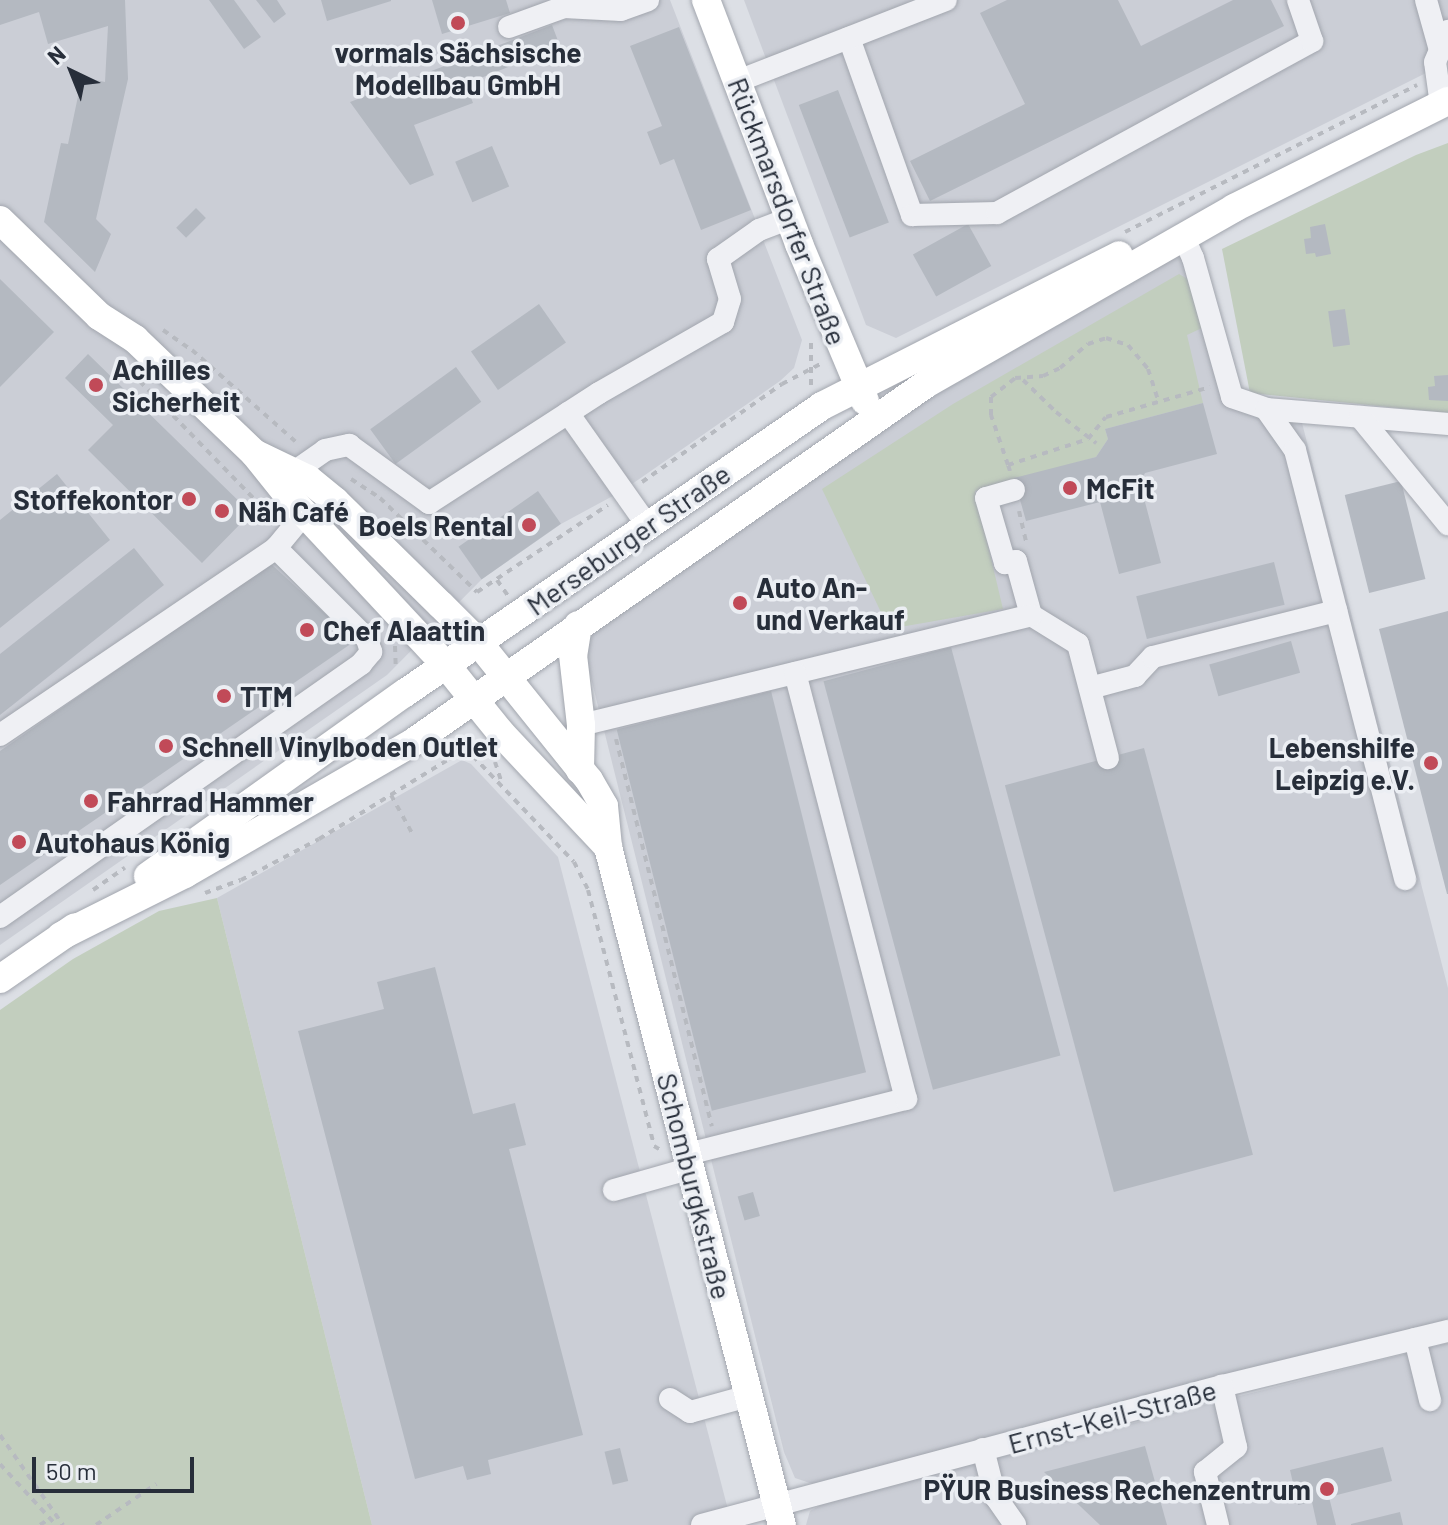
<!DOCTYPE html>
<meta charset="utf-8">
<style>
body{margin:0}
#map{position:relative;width:1448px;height:1525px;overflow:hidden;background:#dcdfe5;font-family:Barlow,sans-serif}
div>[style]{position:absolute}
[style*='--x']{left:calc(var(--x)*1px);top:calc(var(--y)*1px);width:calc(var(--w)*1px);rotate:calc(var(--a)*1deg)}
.built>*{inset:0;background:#cbced6}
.green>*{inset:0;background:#c2cebe}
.building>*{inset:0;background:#b4b9c1;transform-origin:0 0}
.path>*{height:4px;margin-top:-2px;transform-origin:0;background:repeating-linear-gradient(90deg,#b7bac0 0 6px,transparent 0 12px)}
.roads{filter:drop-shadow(0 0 2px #a2a6ae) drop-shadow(0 0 2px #a2a6ae)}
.minor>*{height:22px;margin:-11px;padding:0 11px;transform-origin:11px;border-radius:11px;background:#eff0f4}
.major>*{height:28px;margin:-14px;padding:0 14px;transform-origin:14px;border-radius:14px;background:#fff}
.dots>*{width:22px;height:22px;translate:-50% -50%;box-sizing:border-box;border:4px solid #ebeef3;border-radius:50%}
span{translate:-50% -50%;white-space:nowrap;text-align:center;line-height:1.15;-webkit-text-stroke:7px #ebeef3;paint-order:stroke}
.poi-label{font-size:28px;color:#272e3a;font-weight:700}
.left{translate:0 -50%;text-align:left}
.right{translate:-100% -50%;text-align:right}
.street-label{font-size:28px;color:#272e3a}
.north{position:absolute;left:32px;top:32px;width:80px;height:80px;-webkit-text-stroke:6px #ebeef3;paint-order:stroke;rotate:317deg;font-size:22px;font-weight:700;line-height:32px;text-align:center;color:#272e3a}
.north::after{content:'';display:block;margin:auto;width:28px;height:36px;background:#272e3a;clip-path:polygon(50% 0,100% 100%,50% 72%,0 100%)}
.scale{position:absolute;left:32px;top:1457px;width:162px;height:36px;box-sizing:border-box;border:4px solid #272e3a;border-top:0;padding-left:10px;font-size:24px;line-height:28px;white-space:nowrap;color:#272e3a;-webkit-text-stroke:6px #ebeef3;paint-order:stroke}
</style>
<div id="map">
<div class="built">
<div style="clip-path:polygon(0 0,670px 0,802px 340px,794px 368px,780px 381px,622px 491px,561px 524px,482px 579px,387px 675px,0 945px)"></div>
<div style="clip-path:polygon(744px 0,1448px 0,1448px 62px,896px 338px,866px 325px)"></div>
<div style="clip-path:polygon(1178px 254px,1192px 275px,1227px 406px,1302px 423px,1448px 988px,1448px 1322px,813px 1484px,795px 1478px,784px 1452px,581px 638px,940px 387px)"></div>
<div style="clip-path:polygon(462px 760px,471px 764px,558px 857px,732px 1525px,372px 1525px,217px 898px)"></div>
<div style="clip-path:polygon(1448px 1343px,1448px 1525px,806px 1525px,810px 1511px,828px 1501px)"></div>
</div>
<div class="green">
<div style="clip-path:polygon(1448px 143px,1448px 413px,1250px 393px,1222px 249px,1416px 155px)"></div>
<div style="clip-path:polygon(1179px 274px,1189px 280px,1202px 328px,1187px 335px,1203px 403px,1105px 429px,1108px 439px,1096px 457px,975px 491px,1003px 609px,889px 629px,822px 489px,953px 404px)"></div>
<div style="clip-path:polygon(217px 898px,372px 1525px,0 1525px,0 1010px,73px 959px,159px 911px)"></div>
</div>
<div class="building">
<div style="clip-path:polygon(0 0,125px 0,128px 79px,96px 219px,111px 234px,95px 272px,44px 222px,61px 143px,68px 144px,82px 77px,105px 82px,108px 26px,48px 44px,39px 12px,0 25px)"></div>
<div style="clip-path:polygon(209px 0,234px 0,261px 37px,244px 49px)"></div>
<div style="clip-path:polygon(256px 0,277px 0,286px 14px,274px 23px)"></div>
<div style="clip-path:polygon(321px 0,391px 0,391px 1px,327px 21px)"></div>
<div style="clip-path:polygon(432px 0,506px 0,510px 13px,442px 34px)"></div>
<div style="clip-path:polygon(1007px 0,1118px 0,1141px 46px,1233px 0,1271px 0,1284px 26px,930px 201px,910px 161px,1025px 104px,980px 13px)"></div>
<div style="clip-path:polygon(552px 25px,560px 46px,466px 84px,473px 103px,414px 125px,434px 175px,410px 185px,350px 102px)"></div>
<div style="clip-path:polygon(679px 27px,751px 210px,701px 230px,674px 159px,660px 165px,647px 132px,662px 126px,630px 46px)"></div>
<div style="left:838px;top:90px;width:142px;height:42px;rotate:69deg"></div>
<div style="left:492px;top:146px;width:44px;height:40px;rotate:67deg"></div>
<div style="left:196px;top:208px;width:14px;height:28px;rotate:45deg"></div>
<div style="left:968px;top:224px;width:48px;height:63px;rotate:61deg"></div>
<div style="clip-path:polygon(1325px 224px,1331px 254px,1316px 257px,1315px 253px,1306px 254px,1304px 239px,1311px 238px,1310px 227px)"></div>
<div style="clip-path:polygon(0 279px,54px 332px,0 387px)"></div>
<div style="left:539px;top:304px;width:47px;height:83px;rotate:55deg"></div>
<div style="left:1345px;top:309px;width:36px;height:17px;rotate:82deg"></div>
<div style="clip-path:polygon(88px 354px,251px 513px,202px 563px,88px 450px,113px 425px,65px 378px)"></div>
<div style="left:456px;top:367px;width:43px;height:106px;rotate:54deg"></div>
<div style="clip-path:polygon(1448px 375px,1448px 401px,1429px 400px,1428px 387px,1435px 386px,1434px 376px)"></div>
<div style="clip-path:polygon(1203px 403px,1217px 454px,1145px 473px,1140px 483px,1161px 563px,1119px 574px,1100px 502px,1026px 521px,1014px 478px,1096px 457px,1108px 439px,1105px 429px)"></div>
<div style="clip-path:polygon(57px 474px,110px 540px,0 628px,0 520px)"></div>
<div style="left:1401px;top:481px;width:101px;height:58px;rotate:76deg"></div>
<div style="left:538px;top:491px;width:40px;height:97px;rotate:55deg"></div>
<div style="clip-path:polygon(134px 548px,164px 585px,0 715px,0 654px)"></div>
<div style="left:1274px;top:562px;width:44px;height:142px;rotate:76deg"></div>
<div style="clip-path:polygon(270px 563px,355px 641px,0 885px,0 751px)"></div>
<div style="clip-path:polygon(1448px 611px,1448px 894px,1447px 894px,1379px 629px)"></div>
<div style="left:1291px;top:641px;width:33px;height:85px;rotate:74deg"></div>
<div style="left:951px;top:647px;width:423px;height:132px;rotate:75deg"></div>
<div style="left:771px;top:691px;width:393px;height:159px;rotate:76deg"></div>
<div style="left:1144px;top:748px;width:421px;height:144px;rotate:75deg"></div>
<div style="clip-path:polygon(435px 967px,473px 1114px,515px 1103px,526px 1145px,509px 1149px,583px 1435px,488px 1460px,491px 1474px,467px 1480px,463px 1466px,415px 1479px,298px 1031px,384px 1009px,377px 982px)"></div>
<div style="left:753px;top:1192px;width:25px;height:16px;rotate:74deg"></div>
<div style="clip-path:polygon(1145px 1446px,1167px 1525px,1100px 1525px,1044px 1472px)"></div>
<div style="clip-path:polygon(1383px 1447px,1392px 1481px,1329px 1497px,1336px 1525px,1317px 1525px,1312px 1502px,1298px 1505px,1290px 1470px)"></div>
<div style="left:620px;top:1448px;width:34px;height:16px;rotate:76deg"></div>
<div style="clip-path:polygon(1400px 1512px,1403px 1525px,1351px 1525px,1351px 1524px)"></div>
</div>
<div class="path">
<div style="--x:1125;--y:232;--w:327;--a:-26.7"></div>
<div style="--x:163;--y:330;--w:35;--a:35"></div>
<div style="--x:192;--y:350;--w:140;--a:41.5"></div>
<div style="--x:123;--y:364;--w:208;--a:45.8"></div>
<div style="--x:1023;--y:380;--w:46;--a:44.1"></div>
<div style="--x:1056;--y:412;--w:51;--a:37.8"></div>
<div style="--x:811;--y:385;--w:47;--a:-90"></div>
<div style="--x:1008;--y:465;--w:53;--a:-108.8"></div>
<div style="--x:991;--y:415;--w:18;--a:-90"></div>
<div style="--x:991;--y:397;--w:31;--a:-38"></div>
<div style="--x:1015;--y:378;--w:28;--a:-4"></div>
<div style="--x:1043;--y:376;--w:19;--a:-25"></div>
<div style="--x:1060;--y:368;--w:37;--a:-41"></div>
<div style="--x:1088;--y:344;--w:19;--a:-18"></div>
<div style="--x:1106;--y:338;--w:23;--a:18"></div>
<div style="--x:1128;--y:345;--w:31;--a:50"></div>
<div style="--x:1148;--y:369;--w:35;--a:72"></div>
<div style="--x:1010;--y:471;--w:6;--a:-108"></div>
<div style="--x:1008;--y:465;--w:84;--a:-18"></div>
<div style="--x:1088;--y:439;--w:28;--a:-51"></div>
<div style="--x:1106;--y:417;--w:108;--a:-16.1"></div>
<div style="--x:351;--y:479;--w:35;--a:33"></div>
<div style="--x:380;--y:498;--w:135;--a:44.1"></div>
<div style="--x:477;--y:592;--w:157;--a:-33.6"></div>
<div style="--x:642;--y:482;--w:171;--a:-35"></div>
<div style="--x:782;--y:384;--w:47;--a:-27.6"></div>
<div style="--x:1019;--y:511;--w:31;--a:77"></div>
<div style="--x:497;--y:580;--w:19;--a:55"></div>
<div style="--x:395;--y:646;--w:23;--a:88"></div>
<div style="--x:616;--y:739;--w:399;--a:76.1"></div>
<div style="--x:473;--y:756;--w:146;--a:46.4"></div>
<div style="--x:574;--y:862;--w:31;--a:63"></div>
<div style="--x:588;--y:890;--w:264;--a:75.5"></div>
<div style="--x:654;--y:1146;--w:6;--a:31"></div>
<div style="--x:495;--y:762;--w:23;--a:72"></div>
<div style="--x:391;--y:795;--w:43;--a:61.1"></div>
<div style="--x:93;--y:890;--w:39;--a:-35"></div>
<div style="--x:205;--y:893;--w:38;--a:-20"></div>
<div style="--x:241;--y:880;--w:88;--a:-27.7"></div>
<div style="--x:319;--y:839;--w:153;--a:-31.6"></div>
<div style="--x:449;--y:759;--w:14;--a:-17"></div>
<div style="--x:462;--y:755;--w:11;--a:5"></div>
<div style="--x:473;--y:756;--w:11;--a:-41"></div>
<div style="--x:0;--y:1435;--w:110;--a:55"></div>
<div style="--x:0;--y:1464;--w:83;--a:47.4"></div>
<div style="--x:40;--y:1525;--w:11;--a:-34"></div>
<div style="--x:96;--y:1525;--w:73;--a:-34.3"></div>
</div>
<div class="roads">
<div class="minor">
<div style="--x:1426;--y:0;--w:52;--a:74.4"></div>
<div style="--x:509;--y:27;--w:59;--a:-20"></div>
<div style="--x:564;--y:7;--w:57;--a:3"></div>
<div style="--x:621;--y:10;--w:29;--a:-20"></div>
<div style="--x:849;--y:38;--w:188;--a:70.4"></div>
<div style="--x:912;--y:215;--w:85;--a:-1.3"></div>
<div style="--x:997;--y:213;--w:359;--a:-28.6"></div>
<div style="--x:1312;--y:41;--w:43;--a:-108.9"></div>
<div style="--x:738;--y:81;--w:223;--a:-21.3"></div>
<div style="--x:1441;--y:105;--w:43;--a:-97.9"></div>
<div style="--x:1435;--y:62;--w:34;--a:-67"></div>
<div style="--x:1184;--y:238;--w:22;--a:66"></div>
<div style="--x:1193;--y:258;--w:144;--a:74.3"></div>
<div style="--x:1232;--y:397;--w:36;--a:19"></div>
<div style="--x:1266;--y:409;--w:183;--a:4.7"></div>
<div style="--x:1266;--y:409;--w:50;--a:54.7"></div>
<div style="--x:1295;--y:450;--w:443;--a:75.6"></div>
<div style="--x:568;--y:413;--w:137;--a:54.8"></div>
<div style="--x:1360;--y:417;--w:139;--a:50.6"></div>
<div style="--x:294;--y:472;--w:38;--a:-35"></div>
<div style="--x:325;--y:450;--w:25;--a:-12"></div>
<div style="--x:349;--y:445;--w:99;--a:35.9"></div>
<div style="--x:429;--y:503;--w:202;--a:-32.9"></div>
<div style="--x:599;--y:393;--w:143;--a:-29.8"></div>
<div style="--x:723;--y:322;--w:24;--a:-73"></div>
<div style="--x:730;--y:299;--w:42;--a:-106.7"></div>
<div style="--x:718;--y:259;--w:50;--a:-35.3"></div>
<div style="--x:759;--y:230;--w:33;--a:-21"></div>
<div style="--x:1014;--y:490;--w:29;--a:164"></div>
<div style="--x:986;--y:498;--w:68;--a:73.7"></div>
<div style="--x:1005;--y:563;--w:11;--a:-10"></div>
<div style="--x:1016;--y:561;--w:56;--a:74.5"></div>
<div style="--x:1031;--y:615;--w:55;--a:31.7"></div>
<div style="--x:1078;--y:644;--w:118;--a:75.3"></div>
<div style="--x:1090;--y:688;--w:47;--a:-14.9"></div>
<div style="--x:1135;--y:676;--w:26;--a:-47"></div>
<div style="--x:1153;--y:657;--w:189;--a:-14.1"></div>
<div style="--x:581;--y:725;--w:463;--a:-13.7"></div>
<div style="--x:0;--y:735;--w:333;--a:-34.1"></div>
<div style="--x:0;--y:917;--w:441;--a:-35"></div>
<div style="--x:361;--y:664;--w:16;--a:-50"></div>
<div style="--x:371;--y:652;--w:14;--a:-107"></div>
<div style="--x:367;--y:639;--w:129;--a:-135"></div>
<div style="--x:276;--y:548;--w:45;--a:-50.4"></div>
<div style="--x:688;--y:1154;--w:225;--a:-14.2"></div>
<div style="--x:906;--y:1099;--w:440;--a:-104.6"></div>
<div style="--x:614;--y:1190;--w:81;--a:-15.8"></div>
<div style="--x:1415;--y:1339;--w:63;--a:76.2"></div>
<div style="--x:670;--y:1399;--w:24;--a:33"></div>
<div style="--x:690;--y:1412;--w:60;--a:-15.4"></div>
<div style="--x:983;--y:1449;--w:49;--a:75.7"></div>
<div style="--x:995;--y:1496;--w:35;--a:55"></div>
<div style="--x:702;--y:1525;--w:538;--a:-14.97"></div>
<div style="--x:1222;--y:1386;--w:233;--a:-13.7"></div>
<div style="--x:1218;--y:1525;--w:55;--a:-103.8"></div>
<div style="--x:1205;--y:1472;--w:40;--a:-39"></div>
<div style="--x:1236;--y:1447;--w:63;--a:-102.9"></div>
</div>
<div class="major">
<div style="--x:706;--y:0;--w:261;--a:69.1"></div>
<div style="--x:799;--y:244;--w:170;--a:67.2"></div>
<div style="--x:0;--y:220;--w:138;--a:44.1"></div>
<div style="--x:99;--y:316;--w:43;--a:32.6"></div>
<div style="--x:135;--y:339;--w:165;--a:43.8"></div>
<div style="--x:254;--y:453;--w:58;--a:51.3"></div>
<div style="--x:290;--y:498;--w:229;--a:47"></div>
<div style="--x:446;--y:665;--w:86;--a:51.1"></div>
<div style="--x:500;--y:732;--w:158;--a:46.8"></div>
<div style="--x:254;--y:453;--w:60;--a:25.7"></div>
<div style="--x:308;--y:479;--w:35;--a:39"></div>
<div style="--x:335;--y:501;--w:148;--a:44.5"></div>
<div style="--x:441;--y:605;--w:52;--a:45"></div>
<div style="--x:478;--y:642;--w:177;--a:51.2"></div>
<div style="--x:589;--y:780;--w:30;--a:60"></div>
<div style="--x:604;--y:806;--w:41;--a:84.4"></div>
<div style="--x:608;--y:847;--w:700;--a:75.61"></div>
<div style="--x:578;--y:625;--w:30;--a:99"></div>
<div style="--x:573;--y:655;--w:70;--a:83.5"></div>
<div style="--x:581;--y:725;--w:45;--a:91.3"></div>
<div style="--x:148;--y:876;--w:315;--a:-35.5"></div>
<div style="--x:405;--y:693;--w:506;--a:-34.54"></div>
<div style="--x:822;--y:406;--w:333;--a:-26.9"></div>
<div style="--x:61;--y:936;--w:139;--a:-26.6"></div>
<div style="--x:185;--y:874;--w:266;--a:-30"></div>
<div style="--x:415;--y:741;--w:623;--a:-34.94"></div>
<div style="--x:926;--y:384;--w:355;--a:-29.7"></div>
<div style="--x:1234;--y:208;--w:239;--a:-26.6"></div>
<div style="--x:0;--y:979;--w:91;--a:-34.7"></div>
</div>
</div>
<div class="dots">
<div style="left:458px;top:23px;background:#c14a58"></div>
<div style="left:96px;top:385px;background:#c14a58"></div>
<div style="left:1070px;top:488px;background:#c14a58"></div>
<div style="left:189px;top:499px;background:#c14a58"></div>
<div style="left:222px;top:511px;background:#c14a58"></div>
<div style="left:529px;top:525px;background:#c14a58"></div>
<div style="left:740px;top:603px;background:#c14a58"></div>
<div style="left:307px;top:630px;background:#c14a58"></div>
<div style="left:224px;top:696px;background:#c14a58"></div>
<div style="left:166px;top:746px;background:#c14a58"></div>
<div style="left:1431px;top:763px;background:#c14a58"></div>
<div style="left:91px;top:801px;background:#c14a58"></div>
<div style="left:19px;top:842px;background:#c14a58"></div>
<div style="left:1327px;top:1489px;background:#c14a58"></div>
</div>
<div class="poi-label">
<span style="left:458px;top:68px">vormals Sächsische<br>Modellbau GmbH</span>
<span class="left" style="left:112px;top:385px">Achilles<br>Sicherheit</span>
<span class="left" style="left:1086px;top:488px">McFit</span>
<span class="right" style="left:173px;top:499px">Stoffekontor</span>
<span class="left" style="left:238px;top:511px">Näh Café</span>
<span class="right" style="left:513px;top:525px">Boels Rental</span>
<span class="left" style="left:756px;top:603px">Auto An-<br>und Verkauf</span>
<span class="left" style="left:323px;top:630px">Chef Alaattin</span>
<span class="left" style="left:240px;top:696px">TTM</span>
<span class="left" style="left:182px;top:746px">Schnell Vinylboden Outlet</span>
<span class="right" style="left:1415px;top:763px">Lebenshilfe<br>Leipzig e.V.</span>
<span class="left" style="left:107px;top:801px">Fahrrad Hammer</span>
<span class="left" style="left:35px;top:842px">Autohaus König</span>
<span class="right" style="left:1311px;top:1489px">PŸUR Business Rechenzentrum</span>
</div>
<div class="street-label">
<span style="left:788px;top:211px;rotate:69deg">Rückmarsdorfer Straße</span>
<span style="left:628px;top:539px;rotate:-35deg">Merseburger Straße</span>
<span style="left:695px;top:1186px;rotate:76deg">Schomburgkstraße</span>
<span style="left:1112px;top:1416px;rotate:-15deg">Ernst-Keil-Straße</span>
</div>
<div class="north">N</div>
<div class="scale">50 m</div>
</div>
